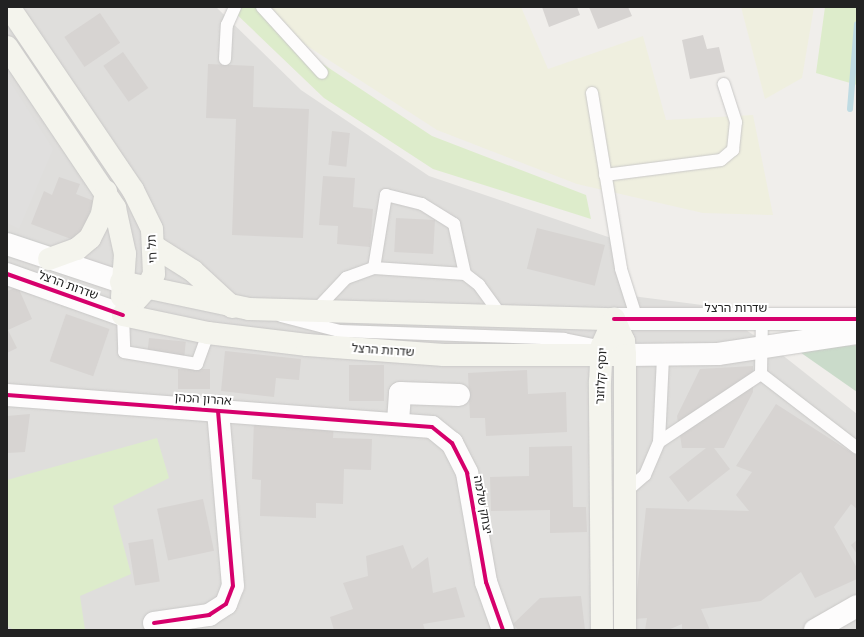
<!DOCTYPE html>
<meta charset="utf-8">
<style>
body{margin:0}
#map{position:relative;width:864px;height:637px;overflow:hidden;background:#f0eeeb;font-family:"Nunito Sans","Noto Sans Hebrew",sans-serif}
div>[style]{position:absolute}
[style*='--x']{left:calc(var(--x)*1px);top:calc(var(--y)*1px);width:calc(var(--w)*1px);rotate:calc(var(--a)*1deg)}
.residential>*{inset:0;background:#dfdedc}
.farmland>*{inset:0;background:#efefdf}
.grass>*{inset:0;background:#ddeccb}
.cemetery>*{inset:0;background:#cadbca}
.parking>*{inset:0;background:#e0dfde}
.stream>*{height:6px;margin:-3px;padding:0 3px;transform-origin:3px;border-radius:3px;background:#bfdbe3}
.building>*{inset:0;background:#d7d4d2;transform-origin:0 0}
.roads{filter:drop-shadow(0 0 1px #c9c8c7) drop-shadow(0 0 1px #c9c8c7)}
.service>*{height:12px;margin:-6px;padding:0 6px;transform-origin:6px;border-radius:6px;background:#fdfcfc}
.minor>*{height:22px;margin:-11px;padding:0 11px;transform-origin:11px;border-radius:11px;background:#fdfcfc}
.tertiary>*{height:22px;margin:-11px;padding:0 11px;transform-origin:11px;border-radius:11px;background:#fdfcfc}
.secondary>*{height:22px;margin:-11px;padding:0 11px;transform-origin:11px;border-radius:11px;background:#f4f4ed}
.cycleway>*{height:4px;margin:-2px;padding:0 2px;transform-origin:2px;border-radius:2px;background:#d6006c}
span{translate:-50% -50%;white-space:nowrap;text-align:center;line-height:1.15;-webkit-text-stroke:4px #fff;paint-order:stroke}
.street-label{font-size:12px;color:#222}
.frame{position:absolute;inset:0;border:8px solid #222;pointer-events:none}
</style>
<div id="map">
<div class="residential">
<div style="clip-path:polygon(7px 7px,216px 7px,301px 90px,429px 176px,620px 241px,632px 296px,710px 306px,776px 350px,857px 414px,857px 630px,7px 630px)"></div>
</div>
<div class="farmland">
<div style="clip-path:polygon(270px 7px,521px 7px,548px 69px,643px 36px,666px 120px,753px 115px,773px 215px,703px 213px,577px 184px,437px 130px,301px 42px)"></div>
<div style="clip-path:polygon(741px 7px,814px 7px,802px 78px,765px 99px)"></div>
</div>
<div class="grass">
<div style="clip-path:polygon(229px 7px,260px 7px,297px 47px,432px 136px,586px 195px,591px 219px,433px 169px,324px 98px)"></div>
<div style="clip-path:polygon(825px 7px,857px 7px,857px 85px,816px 73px)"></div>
<div style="clip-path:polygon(157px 438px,169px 478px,113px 506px,131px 574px,80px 596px,85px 630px,13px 630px,7px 625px,7px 480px)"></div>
</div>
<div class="cemetery">
<div style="clip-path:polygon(857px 345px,857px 392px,797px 350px)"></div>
</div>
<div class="parking">
<div style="clip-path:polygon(7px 77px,53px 149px,19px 229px,7px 223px)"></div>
</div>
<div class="stream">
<div style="--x:850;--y:109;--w:85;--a:-85.3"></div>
</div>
<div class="building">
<div style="clip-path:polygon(542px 7px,577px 7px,580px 15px,549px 27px)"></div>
<div style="clip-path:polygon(589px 7px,628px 7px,632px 16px,598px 29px)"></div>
<div style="left:100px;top:13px;width:36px;height:43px;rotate:56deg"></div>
<div style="clip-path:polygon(703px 35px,707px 49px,719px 47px,725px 72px,690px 79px,682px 40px)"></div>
<div style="left:123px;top:52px;width:44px;height:24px;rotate:55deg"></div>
<div style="clip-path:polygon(208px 64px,254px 66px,253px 107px,309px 109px,303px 238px,232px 235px,236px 119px,206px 118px)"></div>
<div style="left:332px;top:131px;width:18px;height:34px;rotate:6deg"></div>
<div style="clip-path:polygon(323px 176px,355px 178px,353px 207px,373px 209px,370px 247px,337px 244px,338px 226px,319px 225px)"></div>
<div style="clip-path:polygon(59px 177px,80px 184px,76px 194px,94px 201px,79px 242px,31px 224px,44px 191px,52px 195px)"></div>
<div style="left:396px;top:218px;width:39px;height:34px;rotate:3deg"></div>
<div style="left:537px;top:228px;width:70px;height:42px;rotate:14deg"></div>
<div style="clip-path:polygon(18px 287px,32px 319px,8px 330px,17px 348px,7px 353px,7px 291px)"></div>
<div style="left:66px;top:314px;width:46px;height:50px;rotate:19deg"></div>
<div style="left:149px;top:338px;width:37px;height:21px;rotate:6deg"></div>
<div style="clip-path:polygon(225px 351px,301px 359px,299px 380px,276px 378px,274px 397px,221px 391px)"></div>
<div style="left:384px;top:365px;width:36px;height:35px;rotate:90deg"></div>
<div style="clip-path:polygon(753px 366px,753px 392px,724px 448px,714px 448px,730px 469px,688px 502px,669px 477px,706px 448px,682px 448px,677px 416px,700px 369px)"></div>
<div style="left:210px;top:369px;width:20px;height:32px;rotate:90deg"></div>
<div style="clip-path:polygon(527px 370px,528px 394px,566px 392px,567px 432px,486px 436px,485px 418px,470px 418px,468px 373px)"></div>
<div style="clip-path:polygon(776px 404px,857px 456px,857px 509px,851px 504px,834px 527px,857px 568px,857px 579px,815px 598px,801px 572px,761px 601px,701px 609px,710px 630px,682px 630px,682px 624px,668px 630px,645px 630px,647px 618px,634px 619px,646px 508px,749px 511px,736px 495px,752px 472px,736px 466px)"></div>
<div style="clip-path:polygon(30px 414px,25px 452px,7px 453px,7px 416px)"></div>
<div style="clip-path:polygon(254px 420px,334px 423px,333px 438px,372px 439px,371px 470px,344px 469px,343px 504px,316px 503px,316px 518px,260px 516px,261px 480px,252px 479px)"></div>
<div style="clip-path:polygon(572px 446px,573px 507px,586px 507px,587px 532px,550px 533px,550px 510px,491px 511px,490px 477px,529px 476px,529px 447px)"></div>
<div style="left:203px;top:499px;width:53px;height:47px;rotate:78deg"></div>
<div style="left:153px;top:539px;width:43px;height:25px;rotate:81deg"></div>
<div style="clip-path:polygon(857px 540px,857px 554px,851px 545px)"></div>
<div style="clip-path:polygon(403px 545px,412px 569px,428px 557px,433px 593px,456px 587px,465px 617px,423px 624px,425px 630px,334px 630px,330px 617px,353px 609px,343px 583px,368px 576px,366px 556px)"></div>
<div style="clip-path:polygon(581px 596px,585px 630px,518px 630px,513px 624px,540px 598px)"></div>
</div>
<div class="roads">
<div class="service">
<div style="--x:262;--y:7;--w:89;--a:47.7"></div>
<div style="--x:225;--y:59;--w:34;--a:-87"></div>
<div style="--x:227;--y:25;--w:20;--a:-66"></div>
<div style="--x:592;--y:93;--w:178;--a:80.6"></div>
<div style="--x:621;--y:269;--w:52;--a:72.3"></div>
<div style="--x:605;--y:175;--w:117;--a:-7.4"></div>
<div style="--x:721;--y:160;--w:16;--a:-40"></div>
<div style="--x:733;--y:150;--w:28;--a:-84"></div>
<div style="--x:736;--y:122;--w:40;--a:-108"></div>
<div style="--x:374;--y:268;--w:74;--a:-80.7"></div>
<div style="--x:386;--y:195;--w:37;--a:14"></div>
<div style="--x:422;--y:204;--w:38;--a:32"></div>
<div style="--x:454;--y:224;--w:51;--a:77.6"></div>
<div style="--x:314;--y:312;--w:47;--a:-46.7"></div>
<div style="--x:346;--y:278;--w:30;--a:-20"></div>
<div style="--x:374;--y:268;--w:91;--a:3.8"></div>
<div style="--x:465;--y:274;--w:18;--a:38"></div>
<div style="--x:479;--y:285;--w:39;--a:54"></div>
<div style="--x:123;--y:315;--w:37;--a:88"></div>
<div style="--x:124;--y:352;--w:74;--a:9.3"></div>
<div style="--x:197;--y:364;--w:33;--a:-70"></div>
<div style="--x:281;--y:316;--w:61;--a:14.3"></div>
<div style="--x:340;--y:331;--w:224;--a:2"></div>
<div style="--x:564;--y:339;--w:44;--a:11.8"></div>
<div style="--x:761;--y:374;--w:121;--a:37.6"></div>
<div style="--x:761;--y:374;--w:55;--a:-89"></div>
<div style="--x:659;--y:442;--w:86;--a:-87.3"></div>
<div style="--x:623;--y:494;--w:29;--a:-41"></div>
<div style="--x:645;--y:475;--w:36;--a:-67"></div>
<div style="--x:659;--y:442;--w:123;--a:-33.7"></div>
</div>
<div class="minor">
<div style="--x:614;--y:319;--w:243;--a:0"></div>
<div style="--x:625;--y:355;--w:93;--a:-0.6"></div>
<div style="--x:718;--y:354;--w:141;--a:-8.6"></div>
<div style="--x:7;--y:395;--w:426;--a:4.3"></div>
<div style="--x:432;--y:427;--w:26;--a:39"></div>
<div style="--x:452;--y:443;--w:34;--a:63"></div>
<div style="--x:467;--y:473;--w:111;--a:80.1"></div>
<div style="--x:486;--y:582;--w:51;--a:70.5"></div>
<div style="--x:398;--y:422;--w:29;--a:-86"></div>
<div style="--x:400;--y:393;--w:59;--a:1.9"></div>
<div style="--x:154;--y:623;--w:56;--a:-8.3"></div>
<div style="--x:209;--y:615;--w:20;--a:-33"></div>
<div style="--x:226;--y:604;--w:19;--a:-69"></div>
<div style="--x:233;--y:586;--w:175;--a:-94.9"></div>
<div style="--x:815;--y:630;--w:48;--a:-29.7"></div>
</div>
<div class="tertiary">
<div style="--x:7;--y:244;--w:120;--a:18.4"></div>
<div style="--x:7;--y:274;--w:123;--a:19.5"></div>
</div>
<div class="secondary">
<div style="--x:9;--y:7;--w:221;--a:55.9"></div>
<div style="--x:133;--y:190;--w:43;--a:64"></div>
<div style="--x:152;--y:229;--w:45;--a:87.5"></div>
<div style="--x:154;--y:274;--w:16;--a:117"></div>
<div style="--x:147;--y:288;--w:36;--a:132"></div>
<div style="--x:7;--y:47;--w:194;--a:56.1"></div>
<div style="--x:115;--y:208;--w:47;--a:77.7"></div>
<div style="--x:125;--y:254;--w:43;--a:94"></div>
<div style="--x:155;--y:247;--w:45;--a:32.3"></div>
<div style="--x:193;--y:271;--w:53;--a:42.7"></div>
<div style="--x:49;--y:259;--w:30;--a:-20"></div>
<div style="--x:77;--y:249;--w:17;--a:-40"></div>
<div style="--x:90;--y:238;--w:27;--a:-63"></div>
<div style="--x:102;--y:214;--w:23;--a:-80"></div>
<div style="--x:121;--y:282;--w:131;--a:11.9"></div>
<div style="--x:249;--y:309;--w:365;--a:1.6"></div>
<div style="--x:123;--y:315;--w:87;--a:12"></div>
<div style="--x:208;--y:333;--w:100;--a:6.9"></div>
<div style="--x:307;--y:345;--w:137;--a:4.2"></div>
<div style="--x:444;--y:355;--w:181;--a:0"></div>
<div style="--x:614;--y:319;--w:24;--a:66"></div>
<div style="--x:624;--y:341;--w:14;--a:86"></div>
<div style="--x:625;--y:355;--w:275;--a:90"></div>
<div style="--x:602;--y:630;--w:248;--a:-90.5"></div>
<div style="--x:600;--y:382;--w:36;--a:-87"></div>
<div style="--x:602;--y:346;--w:30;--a:-66"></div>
</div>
</div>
<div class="cycleway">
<div style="--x:7;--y:274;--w:123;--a:19.5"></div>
<div style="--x:614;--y:319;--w:243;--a:0"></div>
<div style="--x:7;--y:395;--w:426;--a:4.3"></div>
<div style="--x:432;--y:427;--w:26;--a:39"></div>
<div style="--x:452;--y:443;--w:34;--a:63"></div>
<div style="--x:467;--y:473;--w:111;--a:80.1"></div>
<div style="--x:486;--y:582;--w:51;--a:70.5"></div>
<div style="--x:154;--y:623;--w:56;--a:-8.3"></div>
<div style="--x:209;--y:615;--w:20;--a:-33"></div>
<div style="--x:226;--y:604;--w:19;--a:-69"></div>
<div style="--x:233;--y:586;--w:175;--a:-94.9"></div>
</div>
<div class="street-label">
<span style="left:153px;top:249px;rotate:-93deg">תל חי</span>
<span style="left:68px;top:286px;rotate:20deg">שדרות הרצל</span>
<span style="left:736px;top:309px">שדרות הרצל</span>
<span style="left:383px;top:351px;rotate:4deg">שדרות הרצל</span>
<span style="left:602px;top:376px;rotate:-87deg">יוסף קלוזנר</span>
<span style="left:203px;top:400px;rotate:4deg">אהרון הכהן</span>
<span style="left:482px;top:505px;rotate:80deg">יצחק שלמה</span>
</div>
<div class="frame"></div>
</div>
